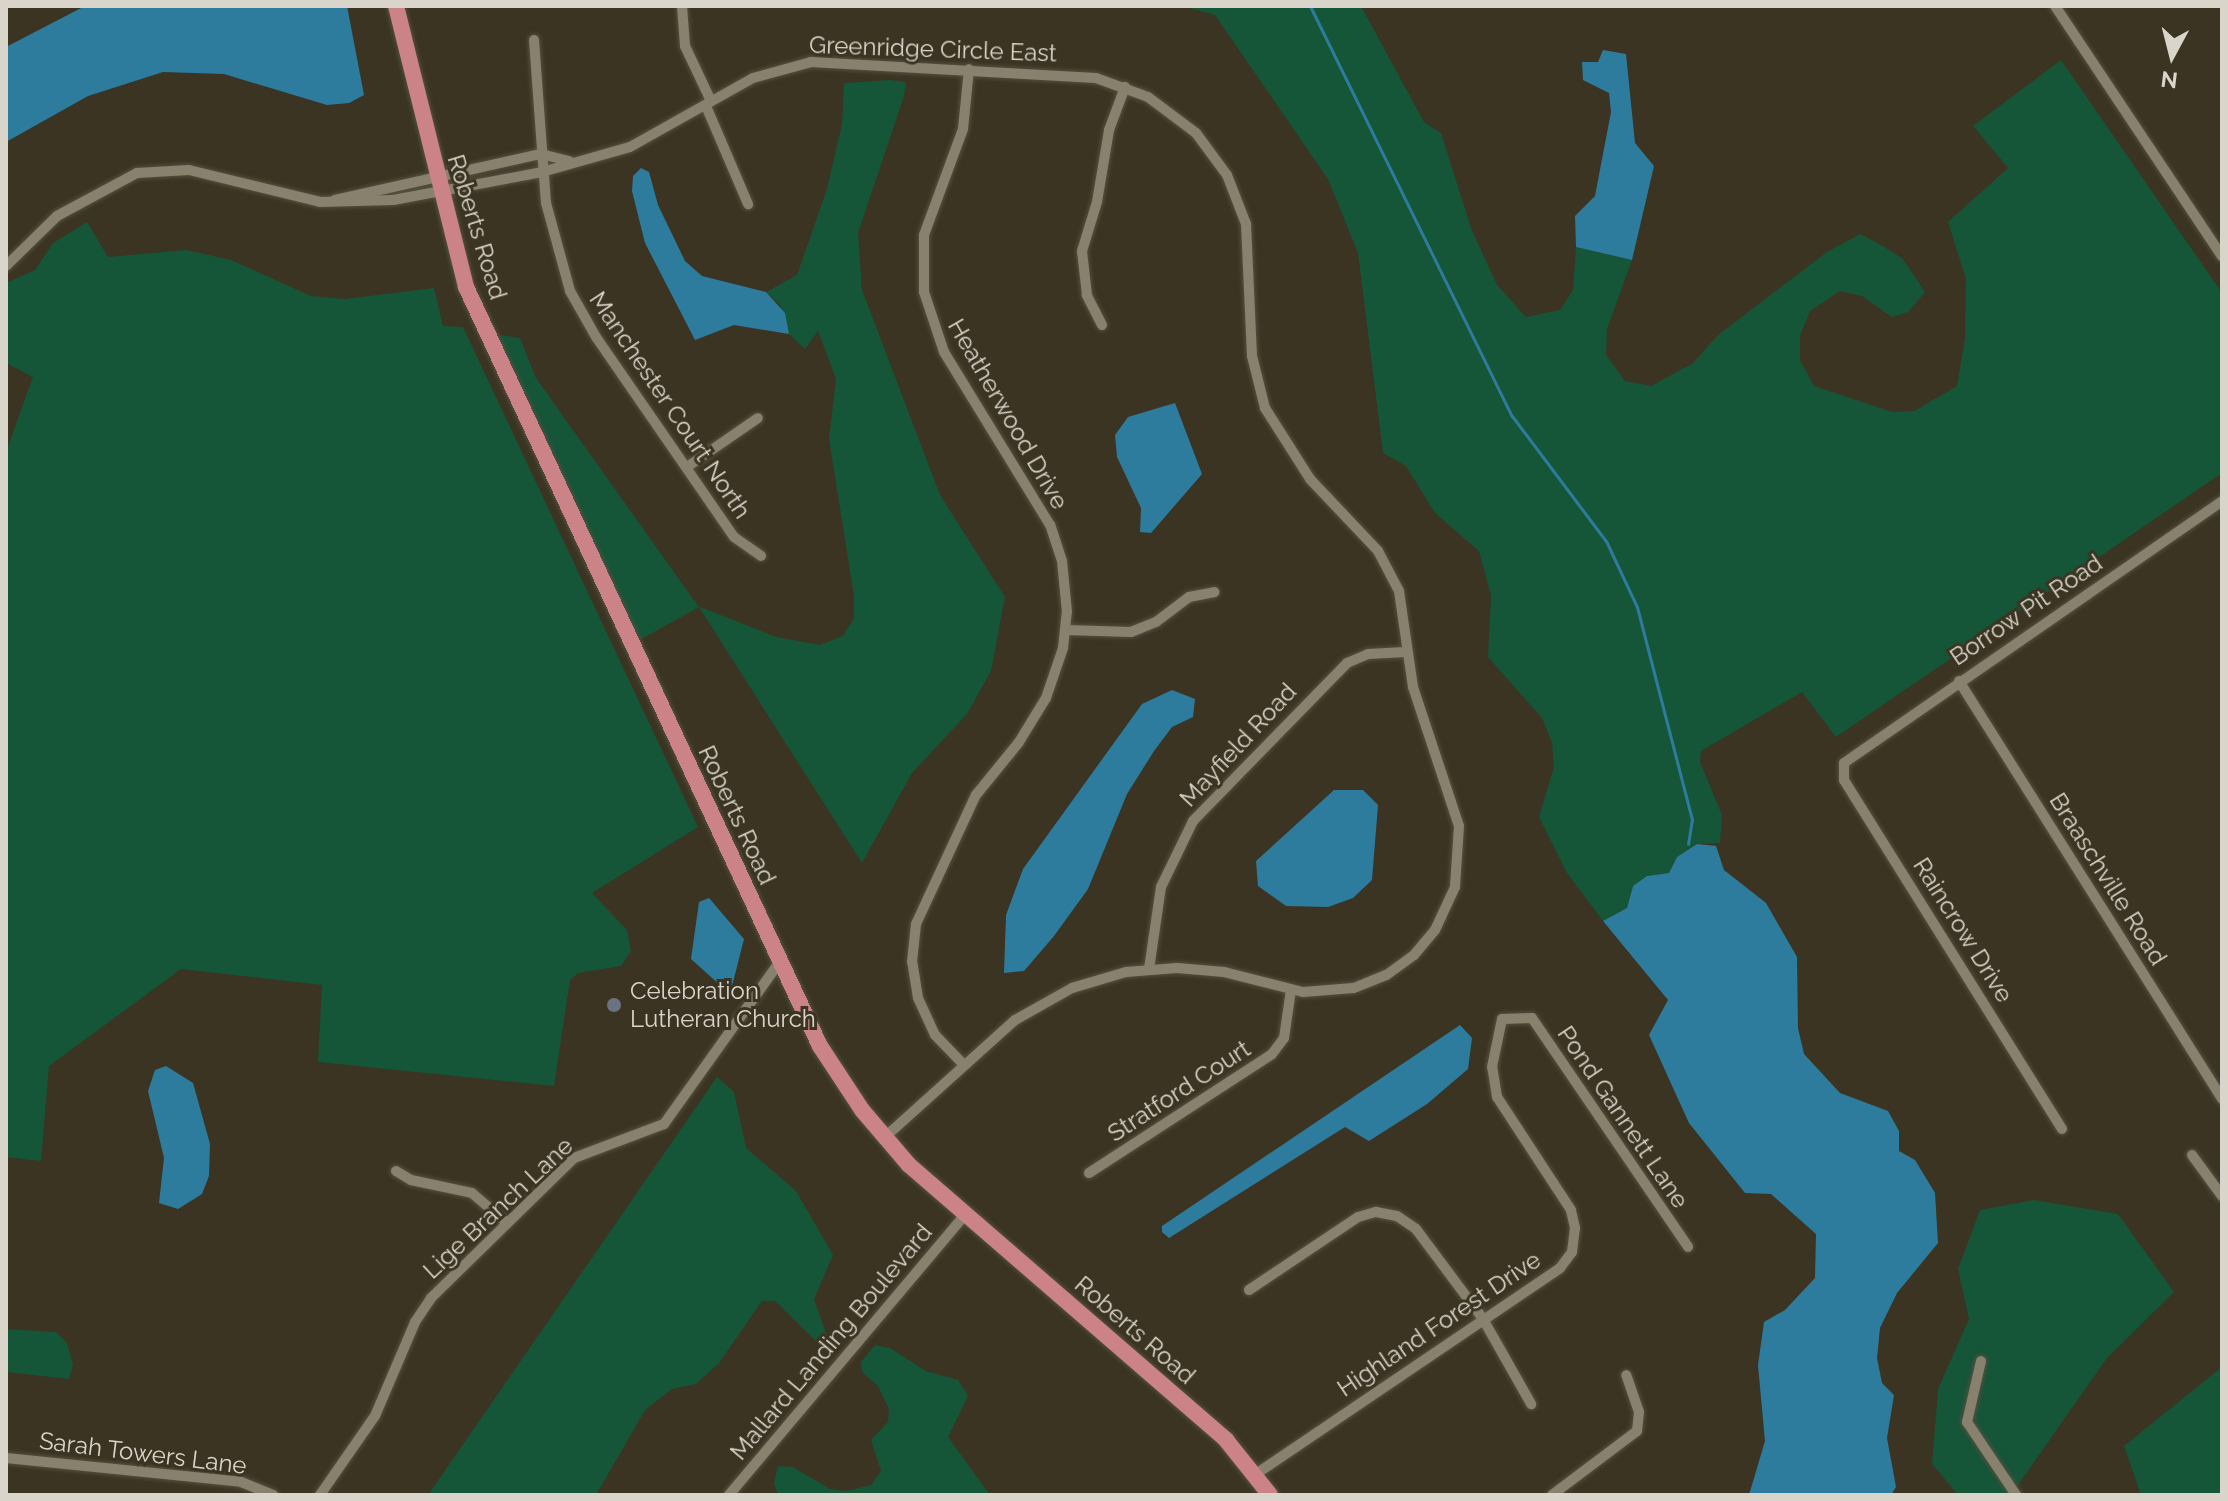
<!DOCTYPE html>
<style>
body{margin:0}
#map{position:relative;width:2228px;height:1501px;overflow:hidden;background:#3b3422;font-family:Raleway,sans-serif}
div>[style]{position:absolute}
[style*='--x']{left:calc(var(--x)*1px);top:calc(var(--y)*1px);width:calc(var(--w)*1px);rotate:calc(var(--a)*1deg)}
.green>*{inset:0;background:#155538}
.water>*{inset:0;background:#2e7c9d}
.stream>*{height:3px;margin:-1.5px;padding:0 1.5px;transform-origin:1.5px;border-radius:1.5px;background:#2e7c9d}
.roads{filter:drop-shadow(0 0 2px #555040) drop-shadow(0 0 2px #555040)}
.minor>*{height:10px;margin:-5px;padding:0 5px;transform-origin:5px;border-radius:5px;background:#88816d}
.primary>*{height:16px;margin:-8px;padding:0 8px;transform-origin:8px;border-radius:8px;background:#cb8388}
.dots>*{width:22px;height:22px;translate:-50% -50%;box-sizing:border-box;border:4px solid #3b3422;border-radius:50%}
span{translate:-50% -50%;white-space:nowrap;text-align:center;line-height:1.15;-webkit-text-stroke:6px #3b3422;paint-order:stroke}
.street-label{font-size:24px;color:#d9d5ca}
.poi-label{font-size:24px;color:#d9d5ca}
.left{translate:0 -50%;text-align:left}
.frame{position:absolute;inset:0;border:8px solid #d9d5ca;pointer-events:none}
.north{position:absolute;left:2132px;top:16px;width:80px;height:80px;-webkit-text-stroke:6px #3b3422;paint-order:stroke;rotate:187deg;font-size:22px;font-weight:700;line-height:32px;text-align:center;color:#d9d5ca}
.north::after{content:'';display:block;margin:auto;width:28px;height:36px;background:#d9d5ca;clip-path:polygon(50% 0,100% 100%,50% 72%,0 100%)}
</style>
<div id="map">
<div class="green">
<div style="clip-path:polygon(1183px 6px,1361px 6px,1424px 122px,1441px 133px,1471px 228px,1497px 285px,1526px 317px,1560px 310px,1573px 290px,1576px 247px,1632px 260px,1607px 329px,1606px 355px,1625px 381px,1651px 386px,1693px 363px,1718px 335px,1827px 252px,1860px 234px,1883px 246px,1903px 259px,1925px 292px,1908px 312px,1892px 317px,1862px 296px,1840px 291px,1810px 311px,1800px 336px,1800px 360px,1814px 386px,1892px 412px,1914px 411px,1957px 386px,1965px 339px,1966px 279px,1948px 222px,2008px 168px,1973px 126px,2061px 60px,2222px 293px,2222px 473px,1836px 737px,1802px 692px,1701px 751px,1700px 762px,1722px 815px,1720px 843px,1697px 844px,1677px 857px,1669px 873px,1647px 876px,1633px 886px,1627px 908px,1603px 921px,1567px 873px,1539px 817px,1554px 767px,1552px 743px,1542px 718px,1488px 657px,1491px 596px,1479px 551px,1435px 513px,1406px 466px,1383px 453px,1358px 253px,1328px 179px,1215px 15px)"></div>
<div style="clip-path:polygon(889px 80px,906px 82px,904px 96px,858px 233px,862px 290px,940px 495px,1005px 597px,991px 671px,967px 714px,912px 773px,862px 863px,699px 607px,636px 642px,492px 334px,520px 338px,536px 378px,698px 606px,776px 637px,820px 645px,843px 636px,854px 618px,854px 596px,829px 439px,836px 379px,818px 331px,805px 349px,789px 334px,780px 305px,766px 292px,797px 275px,827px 189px,842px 124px,844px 83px)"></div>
<div style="clip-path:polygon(87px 222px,108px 257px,186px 250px,231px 260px,311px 296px,345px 299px,434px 288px,443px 326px,463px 327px,698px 827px,592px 893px,627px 930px,631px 951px,621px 966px,578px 973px,570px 980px,554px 1086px,318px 1062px,322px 985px,181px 969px,49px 1066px,41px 1161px,6px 1157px,6px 452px,33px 377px,6px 363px,6px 283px,35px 270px,53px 243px)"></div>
<div style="clip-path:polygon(717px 1077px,734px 1092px,746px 1148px,796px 1191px,833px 1255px,814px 1299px,828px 1339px,818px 1343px,775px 1301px,762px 1301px,719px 1363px,696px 1384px,672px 1389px,645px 1410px,596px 1495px,428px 1495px)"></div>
<div style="clip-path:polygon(2034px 1200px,2118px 1214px,2174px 1292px,2107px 1358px,2011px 1495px,1958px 1495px,1932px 1464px,1938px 1389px,1969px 1319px,1958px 1269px,1980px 1210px)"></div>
<div style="clip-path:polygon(6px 1329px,56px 1332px,67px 1343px,73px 1365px,69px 1379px,6px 1372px)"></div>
<div style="clip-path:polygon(875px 1345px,890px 1348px,926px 1371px,958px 1380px,968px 1396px,948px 1437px,990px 1495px,778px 1495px,774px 1483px,778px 1466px,793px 1467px,830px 1489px,846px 1491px,871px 1485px,881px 1471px,871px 1440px,888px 1422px,889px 1409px,878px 1386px,862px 1372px,861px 1362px)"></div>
<div style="clip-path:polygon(2222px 1367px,2222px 1495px,2141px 1495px,2124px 1446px)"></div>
</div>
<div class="water">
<div style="clip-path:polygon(85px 6px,347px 6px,364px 95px,349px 103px,327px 105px,224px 74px,163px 72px,88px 96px,6px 142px,6px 47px)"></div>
<div style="clip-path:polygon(1603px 50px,1626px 54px,1635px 143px,1654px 166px,1632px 260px,1576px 247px,1575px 216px,1595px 196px,1611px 112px,1609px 93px,1583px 80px,1582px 62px,1598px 62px)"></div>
<div style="clip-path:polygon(641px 168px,649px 172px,658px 205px,685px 261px,702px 276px,766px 292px,785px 313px,789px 334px,734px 325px,695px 340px,645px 243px,632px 191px,633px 176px)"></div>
<div style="clip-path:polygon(1175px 403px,1202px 474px,1151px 533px,1140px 532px,1141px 508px,1117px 457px,1115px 435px,1128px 417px)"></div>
<div style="clip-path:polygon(1172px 690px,1195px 699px,1193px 717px,1172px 727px,1154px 751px,1127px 794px,1088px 889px,1054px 936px,1024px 971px,1004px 973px,1006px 915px,1023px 869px,1142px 704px)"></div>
<div style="clip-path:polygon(1334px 790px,1363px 790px,1378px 805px,1372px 880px,1353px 898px,1328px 907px,1286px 906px,1258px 886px,1256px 861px)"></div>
<div style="clip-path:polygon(1697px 844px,1716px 846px,1724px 870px,1766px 903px,1797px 957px,1798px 1028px,1804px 1054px,1840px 1093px,1888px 1111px,1899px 1131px,1899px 1151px,1915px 1160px,1935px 1193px,1938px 1243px,1897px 1293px,1880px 1328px,1877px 1358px,1882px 1383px,1894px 1395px,1887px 1438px,1896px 1487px,1891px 1495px,1749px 1495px,1765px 1441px,1758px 1365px,1764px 1322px,1785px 1310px,1815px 1278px,1816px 1234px,1771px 1194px,1745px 1193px,1689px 1123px,1649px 1035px,1668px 1000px,1603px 921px,1627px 908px,1633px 886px,1647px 876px,1669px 873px,1677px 857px)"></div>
<div style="clip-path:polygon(709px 898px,744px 939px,730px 994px,691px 959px,699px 902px)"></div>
<div style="clip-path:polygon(1460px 1025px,1472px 1038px,1468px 1069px,1427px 1104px,1369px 1141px,1345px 1127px,1169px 1238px,1162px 1232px,1162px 1226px)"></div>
<div style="clip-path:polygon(166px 1066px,193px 1083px,210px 1144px,209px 1176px,202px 1194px,178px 1209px,159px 1203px,164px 1158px,148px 1091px,155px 1070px)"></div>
</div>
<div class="stream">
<div style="--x:1310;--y:6;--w:457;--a:63.8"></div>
<div style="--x:1512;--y:416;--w:156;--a:53.1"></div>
<div style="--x:1606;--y:541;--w:73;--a:64.8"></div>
<div style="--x:1637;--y:607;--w:219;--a:75.5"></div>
<div style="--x:1692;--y:819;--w:25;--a:99"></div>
</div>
<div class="roads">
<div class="minor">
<div style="--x:682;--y:6;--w:40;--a:85.7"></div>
<div style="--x:685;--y:46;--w:61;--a:64.7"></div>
<div style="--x:2055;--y:6;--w:301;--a:56.3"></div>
<div style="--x:534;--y:40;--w:163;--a:85.8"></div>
<div style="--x:546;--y:203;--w:91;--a:74.7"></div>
<div style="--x:570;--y:291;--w:53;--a:60.5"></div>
<div style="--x:596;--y:337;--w:243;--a:55.4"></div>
<div style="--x:734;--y:537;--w:33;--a:35"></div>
<div style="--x:706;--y:106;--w:107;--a:66.8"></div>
<div style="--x:335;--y:200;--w:211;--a:-12.6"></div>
<div style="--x:541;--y:154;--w:29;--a:14"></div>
<div style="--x:6;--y:266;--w:71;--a:-44.4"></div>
<div style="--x:57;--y:216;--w:91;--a:-28.3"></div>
<div style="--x:137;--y:173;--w:52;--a:-3.3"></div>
<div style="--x:189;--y:170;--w:135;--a:13.7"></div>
<div style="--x:320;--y:202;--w:73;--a:-1.6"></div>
<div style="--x:393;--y:200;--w:152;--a:-10.6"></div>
<div style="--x:542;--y:172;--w:91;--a:-15.9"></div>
<div style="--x:630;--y:147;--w:141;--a:-29.3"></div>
<div style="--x:753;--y:78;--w:60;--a:-15.4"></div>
<div style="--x:811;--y:62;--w:285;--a:3.2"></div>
<div style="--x:1096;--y:78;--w:55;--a:20.1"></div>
<div style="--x:1148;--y:97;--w:60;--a:36.9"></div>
<div style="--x:1196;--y:133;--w:52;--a:53.6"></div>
<div style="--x:1227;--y:175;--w:53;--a:68.8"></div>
<div style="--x:1246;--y:224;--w:132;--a:87.4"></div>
<div style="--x:1252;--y:356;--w:54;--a:76"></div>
<div style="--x:1265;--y:408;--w:84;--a:57.6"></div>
<div style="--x:1310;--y:479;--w:99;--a:46.6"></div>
<div style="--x:1378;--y:551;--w:45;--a:62.3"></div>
<div style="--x:1399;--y:591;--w:97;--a:81.7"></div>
<div style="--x:1413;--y:687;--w:146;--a:71.7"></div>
<div style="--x:1459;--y:826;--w:61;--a:93.8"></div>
<div style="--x:1455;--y:887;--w:47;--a:114.9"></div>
<div style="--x:1435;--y:930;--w:33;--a:130"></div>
<div style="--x:1414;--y:955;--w:34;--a:144"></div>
<div style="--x:1386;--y:975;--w:35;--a:158"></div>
<div style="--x:1353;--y:988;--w:50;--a:175.4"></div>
<div style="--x:1303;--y:992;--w:81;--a:-165.8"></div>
<div style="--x:1224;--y:972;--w:47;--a:-175.1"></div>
<div style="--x:1177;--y:968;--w:51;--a:175.5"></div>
<div style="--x:1126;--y:972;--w:56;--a:163.5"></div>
<div style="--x:1072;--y:988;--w:65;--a:150.7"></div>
<div style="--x:1015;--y:1020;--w:176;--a:138"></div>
<div style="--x:1102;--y:325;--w:34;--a:-117"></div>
<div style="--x:1087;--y:295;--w:44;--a:-96.5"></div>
<div style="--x:1082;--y:251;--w:51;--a:-73"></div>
<div style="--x:1097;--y:202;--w:73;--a:-80.5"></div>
<div style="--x:1109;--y:130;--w:46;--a:-69.6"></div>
<div style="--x:687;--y:467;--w:86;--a:-34.6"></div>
<div style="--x:1066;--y:630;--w:65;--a:1.8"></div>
<div style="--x:1131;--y:632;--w:27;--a:-22"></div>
<div style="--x:1156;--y:622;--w:41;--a:-37.1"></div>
<div style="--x:1189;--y:597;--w:26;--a:-11"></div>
<div style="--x:1959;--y:681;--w:494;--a:57.8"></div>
<div style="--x:1149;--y:969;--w:83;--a:-81.7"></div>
<div style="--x:1161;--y:887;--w:73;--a:-64.1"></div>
<div style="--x:1193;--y:821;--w:221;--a:-45.7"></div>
<div style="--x:1347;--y:663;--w:23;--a:-23"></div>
<div style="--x:1368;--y:654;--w:38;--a:-3"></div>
<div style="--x:964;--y:1065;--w:42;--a:-134"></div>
<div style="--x:935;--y:1035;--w:41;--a:-114.7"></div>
<div style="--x:918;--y:998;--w:36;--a:-99"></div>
<div style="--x:912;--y:962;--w:38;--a:-84"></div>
<div style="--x:916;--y:924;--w:142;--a:-65.1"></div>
<div style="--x:976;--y:795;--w:68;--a:-50.9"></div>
<div style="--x:1019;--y:742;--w:52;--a:-58.5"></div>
<div style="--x:1046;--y:698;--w:53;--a:-71.2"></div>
<div style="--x:1063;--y:648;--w:36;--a:-84"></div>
<div style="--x:1067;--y:612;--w:51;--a:-95.6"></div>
<div style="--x:1062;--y:561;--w:38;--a:-108"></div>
<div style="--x:1050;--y:525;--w:203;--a:-121.5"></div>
<div style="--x:944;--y:352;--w:63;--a:-108.4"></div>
<div style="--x:924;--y:292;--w:57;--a:-90"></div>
<div style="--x:924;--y:235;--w:113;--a:-69.8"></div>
<div style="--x:963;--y:129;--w:60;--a:-84.3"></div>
<div style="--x:2062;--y:1129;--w:411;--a:-122"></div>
<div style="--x:1844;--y:780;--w:17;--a:-90"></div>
<div style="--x:1844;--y:763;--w:460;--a:-34.7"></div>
<div style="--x:2192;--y:1155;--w:51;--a:53.8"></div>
<div style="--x:396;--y:1171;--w:17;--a:31"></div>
<div style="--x:411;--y:1180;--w:62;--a:12"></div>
<div style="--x:472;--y:1193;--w:46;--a:40.6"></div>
<div style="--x:1089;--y:1173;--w:218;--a:-33"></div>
<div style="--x:1272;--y:1054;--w:20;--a:-53"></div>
<div style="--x:1284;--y:1038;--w:49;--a:-81.7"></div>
<div style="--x:1249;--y:1290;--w:131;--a:-33.8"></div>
<div style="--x:1358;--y:1217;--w:19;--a:-16"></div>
<div style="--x:1376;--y:1212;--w:21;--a:11"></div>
<div style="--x:1397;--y:1216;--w:23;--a:34"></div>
<div style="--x:1416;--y:1229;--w:112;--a:53.3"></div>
<div style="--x:1483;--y:1319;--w:98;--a:60.5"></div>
<div style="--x:1981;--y:1361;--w:63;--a:102.9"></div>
<div style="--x:1967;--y:1422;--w:88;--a:56.1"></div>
<div style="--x:6;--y:1458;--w:236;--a:5.8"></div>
<div style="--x:241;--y:1482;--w:35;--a:22"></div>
<div style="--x:1256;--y:1474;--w:367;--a:-34.1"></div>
<div style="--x:1560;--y:1268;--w:20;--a:-53"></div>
<div style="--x:1572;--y:1252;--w:24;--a:-83"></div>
<div style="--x:1575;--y:1228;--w:18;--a:-103"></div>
<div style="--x:1571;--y:1210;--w:135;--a:-123.2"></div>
<div style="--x:1497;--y:1097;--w:30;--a:-99"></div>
<div style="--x:1492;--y:1067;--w:49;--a:-78.2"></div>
<div style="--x:1502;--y:1019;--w:30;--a:-2"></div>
<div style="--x:1532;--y:1018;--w:277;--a:55.7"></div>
<div style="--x:320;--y:1495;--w:96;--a:-55.2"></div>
<div style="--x:375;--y:1416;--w:102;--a:-66.9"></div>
<div style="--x:415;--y:1322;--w:29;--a:-56"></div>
<div style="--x:431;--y:1298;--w:200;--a:-44.4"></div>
<div style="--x:574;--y:1158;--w:96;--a:-20.7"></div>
<div style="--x:664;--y:1124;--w:198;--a:-54.5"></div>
<div style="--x:729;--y:1495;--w:365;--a:-49.9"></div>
<div style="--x:1552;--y:1495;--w:106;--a:-37"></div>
<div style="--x:1637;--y:1431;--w:19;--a:-84"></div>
<div style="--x:1639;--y:1412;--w:39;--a:-109"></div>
</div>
<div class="primary">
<div style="--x:396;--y:6;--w:290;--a:76"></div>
<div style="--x:466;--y:287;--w:837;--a:65"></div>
<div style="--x:820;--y:1046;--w:77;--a:56.7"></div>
<div style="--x:862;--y:1110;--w:72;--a:49.5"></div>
<div style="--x:909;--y:1165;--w:420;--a:40.9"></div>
<div style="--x:1226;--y:1440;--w:70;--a:51.3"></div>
</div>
</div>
<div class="dots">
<div style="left:614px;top:1005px;background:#6b7280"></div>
</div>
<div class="street-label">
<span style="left:933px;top:49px;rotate:2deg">Greenridge Circle East</span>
<span style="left:477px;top:227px;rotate:73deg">Roberts Road</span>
<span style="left:670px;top:405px;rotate:56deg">Manchester Court North</span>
<span style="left:1008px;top:414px;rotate:60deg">Heatherwood Drive</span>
<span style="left:2026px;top:610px;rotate:-34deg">Borrow Pit Road</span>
<span style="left:1238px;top:745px;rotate:-47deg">Mayfield Road</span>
<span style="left:737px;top:815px;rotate:65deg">Roberts Road</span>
<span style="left:2108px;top:879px;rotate:58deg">Braaschville Road</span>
<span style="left:1963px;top:930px;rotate:58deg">Raincrow Drive</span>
<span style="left:1179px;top:1091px;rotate:-33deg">Stratford Court</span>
<span style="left:1623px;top:1117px;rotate:56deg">Pond Gannett Lane</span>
<span style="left:498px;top:1208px;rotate:-43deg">Lige Branch Lane</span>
<span style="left:1439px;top:1324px;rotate:-34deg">Highland Forest Drive</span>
<span style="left:1135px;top:1330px;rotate:41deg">Roberts Road</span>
<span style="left:831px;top:1342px;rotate:-50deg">Mallard Landing Boulevard</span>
<span style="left:143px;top:1453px;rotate:7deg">Sarah Towers Lane</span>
</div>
<div class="poi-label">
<span class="left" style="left:630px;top:1005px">Celebration<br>Lutheran Church</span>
</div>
<div class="frame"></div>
<div class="north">N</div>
</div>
